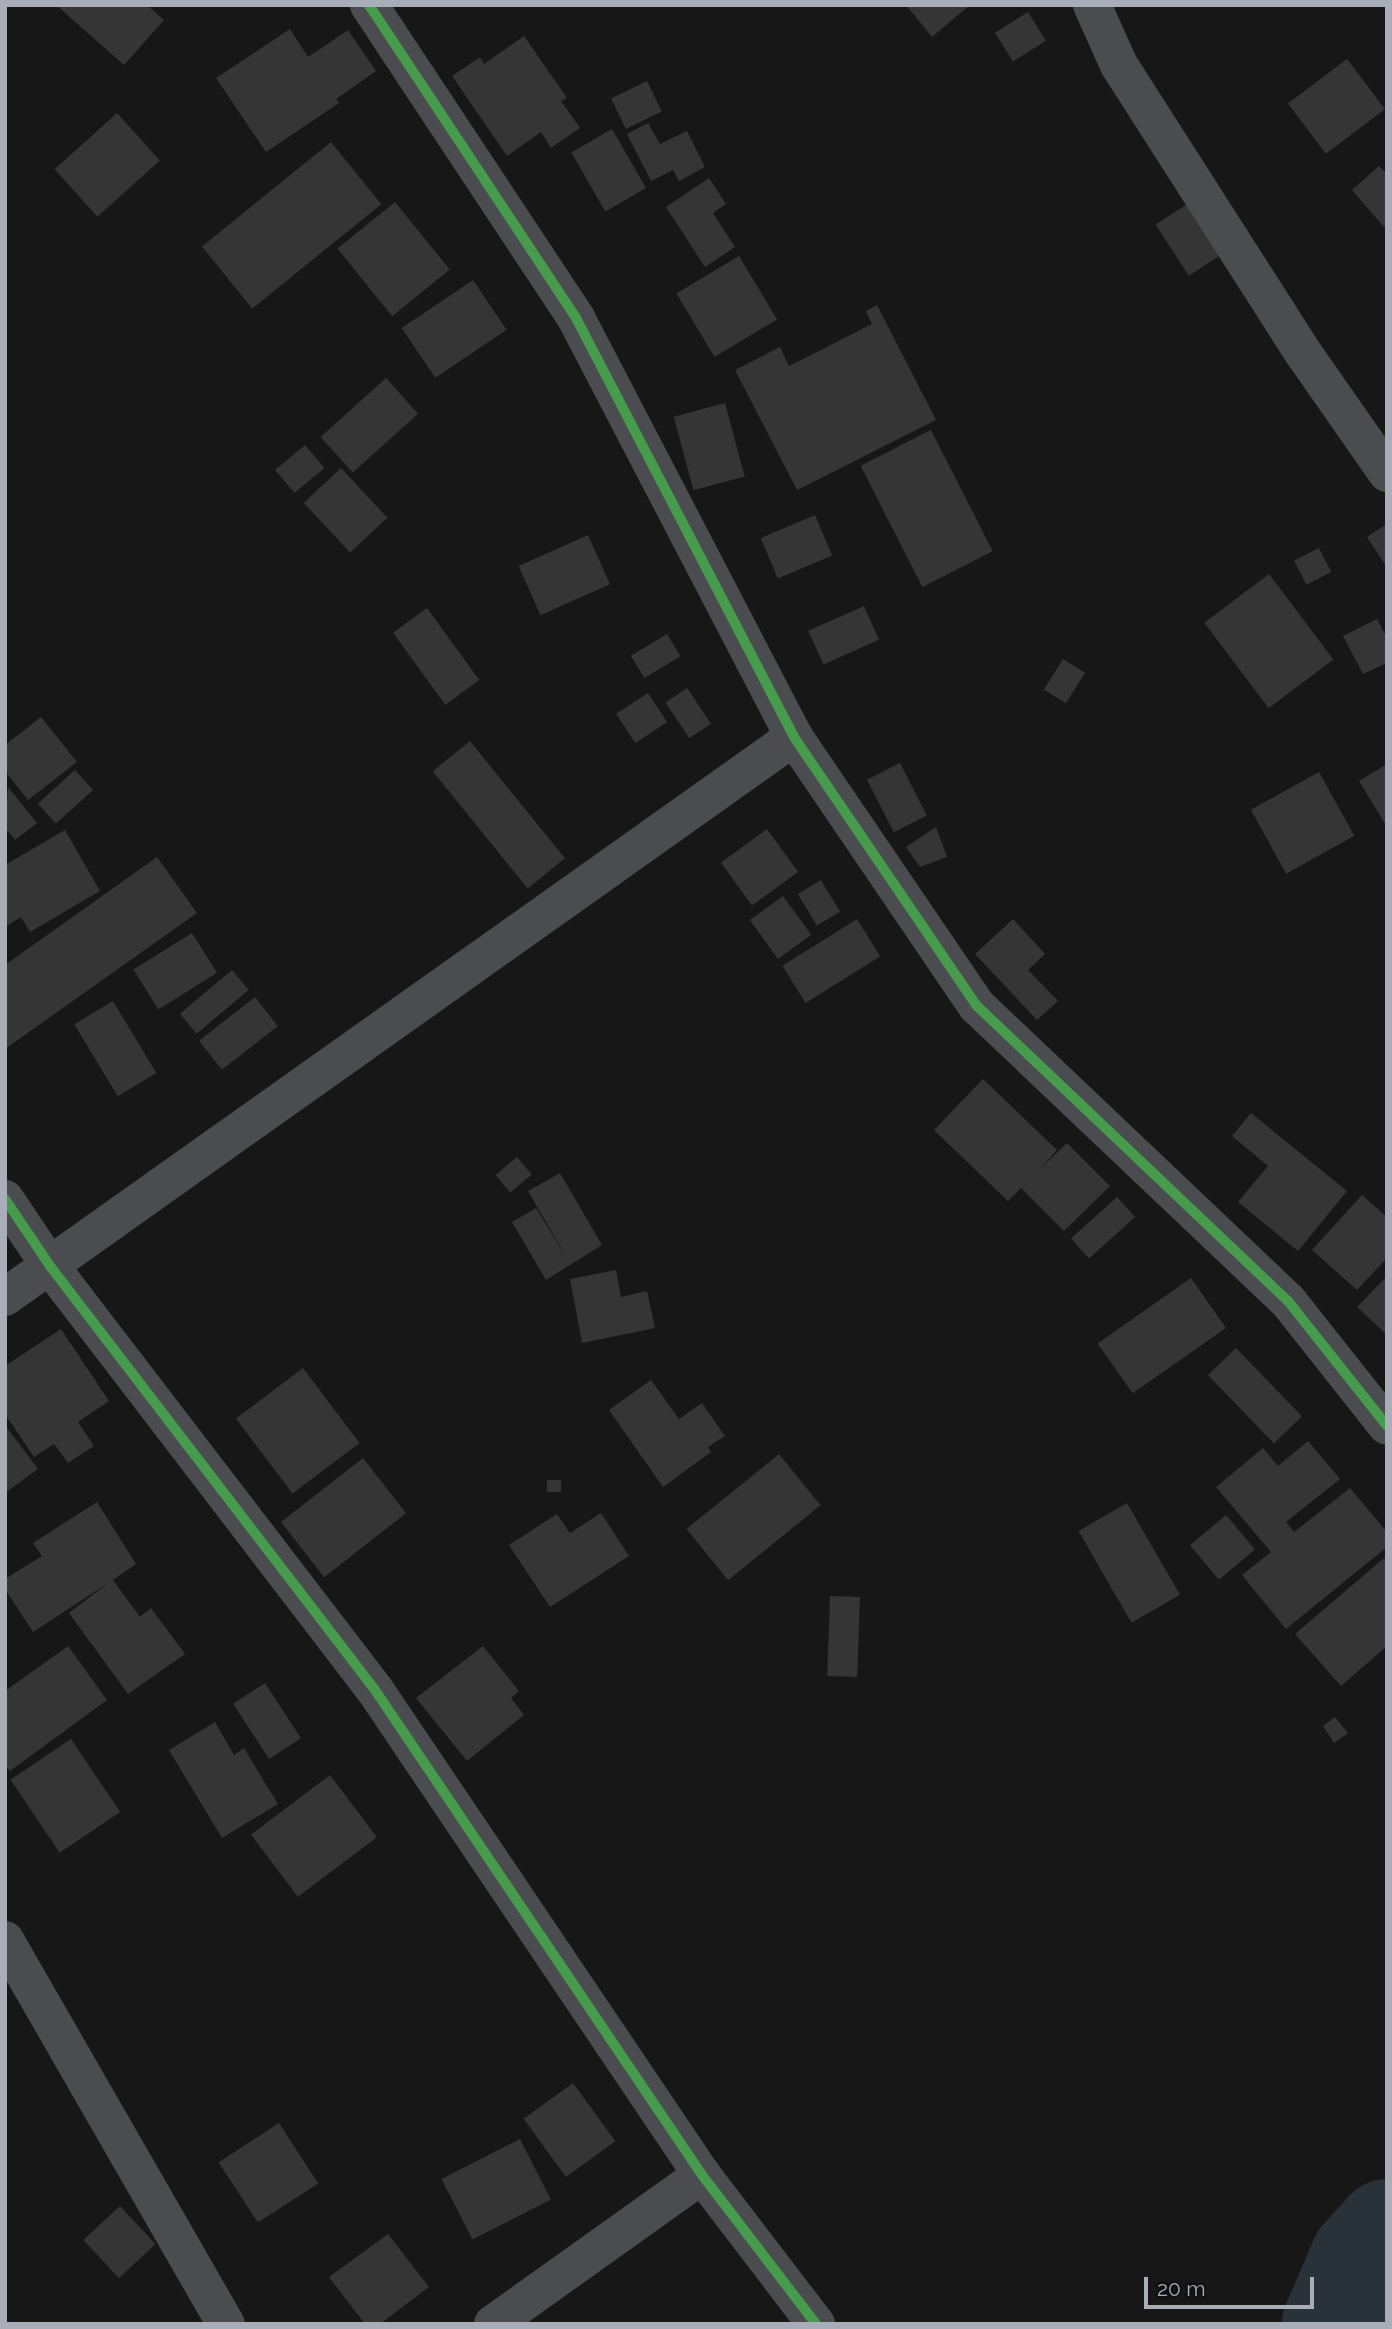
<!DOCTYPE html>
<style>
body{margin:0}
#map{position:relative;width:1392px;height:2329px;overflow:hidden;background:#171717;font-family:Raleway,sans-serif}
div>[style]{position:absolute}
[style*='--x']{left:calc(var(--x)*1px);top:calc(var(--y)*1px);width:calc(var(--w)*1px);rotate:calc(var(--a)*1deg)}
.river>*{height:102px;margin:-51px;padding:0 51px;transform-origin:51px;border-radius:51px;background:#2a3239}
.building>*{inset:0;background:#353536;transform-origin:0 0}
.street>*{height:38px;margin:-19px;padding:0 19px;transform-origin:19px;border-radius:19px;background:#4b4c50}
.cycleway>*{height:10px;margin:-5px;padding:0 5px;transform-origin:5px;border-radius:5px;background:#469c4c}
span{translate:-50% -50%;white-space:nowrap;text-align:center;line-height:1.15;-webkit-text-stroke:7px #111113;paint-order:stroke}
.frame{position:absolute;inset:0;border:7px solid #a8adb8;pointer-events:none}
.scale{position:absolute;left:1144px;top:2277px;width:170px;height:32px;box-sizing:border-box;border:4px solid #a8adb8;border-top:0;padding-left:9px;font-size:21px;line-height:24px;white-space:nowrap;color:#a8adb8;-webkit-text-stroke:5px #111113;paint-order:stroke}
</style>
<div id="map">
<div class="river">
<div style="--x:1333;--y:2324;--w:71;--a:-66.7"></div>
<div style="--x:1361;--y:2259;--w:39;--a:-48"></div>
</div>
<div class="building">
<div style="clip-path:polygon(56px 5px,147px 5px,164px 20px,124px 65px)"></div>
<div style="clip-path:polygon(906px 5px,970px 5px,932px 37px)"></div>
<div style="left:1028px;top:12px;width:34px;height:39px;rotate:58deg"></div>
<div style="clip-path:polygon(290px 29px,308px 57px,348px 30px,376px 71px,336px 99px,339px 103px,266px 152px,216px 78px)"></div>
<div style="clip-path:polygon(524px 36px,567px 98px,561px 101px,580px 128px,551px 148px,541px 132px,507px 156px,452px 76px,480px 57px,484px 64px)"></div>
<div style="left:1347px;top:59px;width:63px;height:74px;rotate:53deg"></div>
<div style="left:647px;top:81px;width:34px;height:40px;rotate:64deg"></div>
<div style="left:117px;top:113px;width:64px;height:84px;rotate:48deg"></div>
<div style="clip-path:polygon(648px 123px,660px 144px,687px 131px,705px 167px,679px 181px,673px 170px,651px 181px,627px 134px)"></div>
<div style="left:612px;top:129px;width:68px;height:47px;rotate:60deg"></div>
<div style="left:331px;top:142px;width:80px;height:166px;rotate:51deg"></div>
<div style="clip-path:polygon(1379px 166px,1387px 174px,1387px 224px,1384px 227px,1352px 190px)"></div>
<div style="clip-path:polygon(709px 178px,726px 204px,713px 213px,735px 247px,705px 267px,666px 207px)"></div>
<div style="left:1195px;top:199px;width:61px;height:47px;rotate:57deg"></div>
<div style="left:395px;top:202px;width:87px;height:74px;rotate:51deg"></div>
<div style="left:739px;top:256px;width:74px;height:73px;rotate:59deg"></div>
<div style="left:473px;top:280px;width:60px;height:86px;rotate:56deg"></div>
<div style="clip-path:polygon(877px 305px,936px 420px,797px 490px,735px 370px,780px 347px,789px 366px,872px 324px,866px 311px)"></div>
<div style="left:386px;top:378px;width:48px;height:88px;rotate:48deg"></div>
<div style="left:725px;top:403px;width:76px;height:53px;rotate:75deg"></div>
<div style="left:931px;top:430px;width:136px;height:79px;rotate:63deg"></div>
<div style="left:305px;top:445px;width:30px;height:39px;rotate:50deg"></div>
<div style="left:341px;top:468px;width:68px;height:51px;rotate:47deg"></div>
<div style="left:815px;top:515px;width:44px;height:59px;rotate:67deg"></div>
<div style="clip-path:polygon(1387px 524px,1387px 568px,1367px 537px)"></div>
<div style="left:588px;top:535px;width:54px;height:76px;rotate:66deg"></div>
<div style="left:1319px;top:548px;width:27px;height:28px;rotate:63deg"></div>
<div style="left:1269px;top:574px;width:107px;height:81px;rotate:53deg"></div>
<div style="left:864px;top:606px;width:37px;height:61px;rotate:66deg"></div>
<div style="left:427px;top:608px;width:89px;height:42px;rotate:54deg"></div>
<div style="clip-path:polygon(1377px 619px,1387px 638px,1387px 663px,1363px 674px,1343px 636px)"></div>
<div style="left:667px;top:634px;width:26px;height:42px;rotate:59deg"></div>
<div style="left:1063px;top:659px;width:26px;height:36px;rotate:32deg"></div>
<div style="left:687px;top:688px;width:43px;height:26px;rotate:56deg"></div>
<div style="left:648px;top:693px;width:35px;height:38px;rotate:57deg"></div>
<div style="clip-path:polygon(41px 717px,77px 762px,28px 800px,5px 771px,5px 745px)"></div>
<div style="left:470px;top:741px;width:151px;height:48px;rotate:51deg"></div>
<div style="left:900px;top:763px;width:59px;height:37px;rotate:63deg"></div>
<div style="clip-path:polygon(1387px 764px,1387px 827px,1359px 781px)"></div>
<div style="left:75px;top:770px;width:27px;height:50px;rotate:48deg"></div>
<div style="left:1319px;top:772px;width:73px;height:78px;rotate:61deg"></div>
<div style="clip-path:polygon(8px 787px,37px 823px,15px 840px,5px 828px)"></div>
<div style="clip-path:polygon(936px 827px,947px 857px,920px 867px,906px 847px)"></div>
<div style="left:767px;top:829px;width:53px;height:57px;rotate:54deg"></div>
<div style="clip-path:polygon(65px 830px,100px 891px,30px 932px,21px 917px,5px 927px,5px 865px)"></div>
<div style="clip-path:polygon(157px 857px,197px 913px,5px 1049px,5px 965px)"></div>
<div style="left:821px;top:880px;width:37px;height:27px;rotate:59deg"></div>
<div style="left:783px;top:896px;width:48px;height:41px;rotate:54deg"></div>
<div style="left:857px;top:919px;width:44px;height:88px;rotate:58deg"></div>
<div style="clip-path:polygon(1013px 919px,1045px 954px,1028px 970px,1058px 1001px,1037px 1020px,975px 954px)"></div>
<div style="left:192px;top:933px;width:47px;height:69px;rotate:58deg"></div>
<div style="left:232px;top:970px;width:26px;height:68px;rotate:50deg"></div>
<div style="left:255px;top:997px;width:37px;height:71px;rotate:52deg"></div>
<div style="left:113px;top:1001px;width:84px;height:45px;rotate:59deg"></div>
<div style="clip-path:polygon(983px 1079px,1057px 1150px,1040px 1169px,1067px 1143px,1110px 1186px,1064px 1231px,1021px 1188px,1008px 1201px,934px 1130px)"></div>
<div style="clip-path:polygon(1251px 1113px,1347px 1191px,1298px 1251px,1238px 1202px,1268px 1166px,1232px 1136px)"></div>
<div style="left:517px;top:1157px;width:23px;height:28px;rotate:50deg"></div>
<div style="clip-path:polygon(560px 1173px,602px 1245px,546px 1280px,512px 1222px,536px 1208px,568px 1260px,528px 1191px)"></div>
<div style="clip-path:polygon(1362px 1195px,1387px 1217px,1387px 1258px,1357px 1290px,1312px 1250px)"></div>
<div style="left:1117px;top:1197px;width:27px;height:62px;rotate:48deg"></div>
<div style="clip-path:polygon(616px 1270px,621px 1297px,647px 1291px,655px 1328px,582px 1343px,570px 1279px)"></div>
<div style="clip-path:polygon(1387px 1276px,1387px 1335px,1357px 1307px)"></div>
<div style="left:1191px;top:1278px;width:61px;height:114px;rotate:55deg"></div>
<div style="clip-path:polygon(61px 1329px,109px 1401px,78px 1422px,94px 1446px,68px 1463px,54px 1444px,34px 1457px,5px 1414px,5px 1366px)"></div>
<div style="left:1236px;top:1348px;width:95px;height:39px;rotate:46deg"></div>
<div style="left:303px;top:1368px;width:94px;height:84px;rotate:53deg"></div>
<div style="clip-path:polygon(651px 1380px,679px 1419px,702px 1403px,725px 1436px,708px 1447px,711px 1452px,663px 1487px,609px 1410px)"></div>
<div style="clip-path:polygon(5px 1425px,38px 1469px,5px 1493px)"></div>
<div style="clip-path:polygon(1308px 1441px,1340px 1479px,1286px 1522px,1294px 1532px,1350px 1488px,1387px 1532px,1387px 1547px,1286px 1629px,1242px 1575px,1271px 1552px,1216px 1487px,1263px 1448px,1278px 1466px)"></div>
<div style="left:779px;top:1454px;width:66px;height:119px;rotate:51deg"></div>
<div style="left:363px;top:1458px;width:70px;height:104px;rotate:52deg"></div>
<div style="left:547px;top:1480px;width:14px;height:12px"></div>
<div style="clip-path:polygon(97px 1502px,136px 1564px,113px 1580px,140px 1617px,151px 1608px,185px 1654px,128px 1694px,69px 1613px,108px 1583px,33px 1632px,5px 1589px,5px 1579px,42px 1556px,33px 1543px)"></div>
<div style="left:1127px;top:1503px;width:106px;height:56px;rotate:60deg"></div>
<div style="clip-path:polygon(601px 1513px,629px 1556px,550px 1607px,509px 1545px,557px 1514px,570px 1533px)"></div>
<div style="left:1226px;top:1515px;width:45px;height:47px;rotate:50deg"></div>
<div style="clip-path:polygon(1384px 1558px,1387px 1561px,1387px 1646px,1341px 1686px,1295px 1634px)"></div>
<div style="left:830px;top:1596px;width:30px;height:80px;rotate:2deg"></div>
<div style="clip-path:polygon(68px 1646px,107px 1700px,10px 1771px,5px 1765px,5px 1691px)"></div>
<div style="clip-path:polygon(483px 1646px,519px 1691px,511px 1698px,524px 1715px,467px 1761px,416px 1698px)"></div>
<div style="left:265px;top:1683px;width:66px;height:38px;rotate:57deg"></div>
<div style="clip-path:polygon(1335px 1717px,1348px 1733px,1334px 1743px,1323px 1726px)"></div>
<div style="clip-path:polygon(215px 1722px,234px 1755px,244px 1748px,278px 1804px,222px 1838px,169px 1750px)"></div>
<div style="left:71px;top:1739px;width:88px;height:73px;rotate:56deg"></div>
<div style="left:330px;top:1775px;width:78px;height:99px;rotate:53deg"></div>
<div style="left:573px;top:2083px;width:72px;height:61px;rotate:54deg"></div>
<div style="left:279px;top:2123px;width:72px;height:72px;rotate:57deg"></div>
<div style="left:520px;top:2139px;width:68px;height:88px;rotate:63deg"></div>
<div style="left:120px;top:2206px;width:52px;height:50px;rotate:47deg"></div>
<div style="clip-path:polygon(388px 2234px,429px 2287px,380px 2324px,365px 2324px,329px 2277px)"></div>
</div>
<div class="street">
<div style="--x:369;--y:5;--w:375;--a:56.5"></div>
<div style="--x:576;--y:318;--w:472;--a:62.5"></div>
<div style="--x:794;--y:737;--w:325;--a:55.8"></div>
<div style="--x:977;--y:1006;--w:429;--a:43.5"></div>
<div style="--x:1288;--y:1301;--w:159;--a:51.6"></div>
<div style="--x:1092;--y:5;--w:66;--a:65.8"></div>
<div style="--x:1119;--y:65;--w:343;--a:57.4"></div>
<div style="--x:1304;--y:354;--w:145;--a:55.1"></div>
<div style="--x:5;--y:1199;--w:81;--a:56.1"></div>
<div style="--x:50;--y:1266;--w:534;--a:52.53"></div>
<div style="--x:375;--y:1690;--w:585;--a:56.01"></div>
<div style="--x:702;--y:2175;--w:188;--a:52.6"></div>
<div style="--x:5;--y:1297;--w:968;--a:-35.37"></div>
<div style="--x:5;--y:1940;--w:443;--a:60.1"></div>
<div style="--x:493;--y:2324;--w:257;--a:-35.5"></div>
</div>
<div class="cycleway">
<div style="--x:369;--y:5;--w:375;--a:56.5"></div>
<div style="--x:576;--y:318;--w:472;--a:62.5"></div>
<div style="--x:794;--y:737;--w:325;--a:55.8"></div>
<div style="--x:977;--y:1006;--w:429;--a:43.5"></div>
<div style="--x:1288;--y:1301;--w:159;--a:51.6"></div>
<div style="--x:5;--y:1199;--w:81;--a:56.1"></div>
<div style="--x:50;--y:1266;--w:534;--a:52.53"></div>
<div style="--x:375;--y:1690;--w:585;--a:56.01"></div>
<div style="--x:702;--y:2175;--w:188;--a:52.6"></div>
</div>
<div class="frame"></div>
<div class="scale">20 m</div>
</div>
